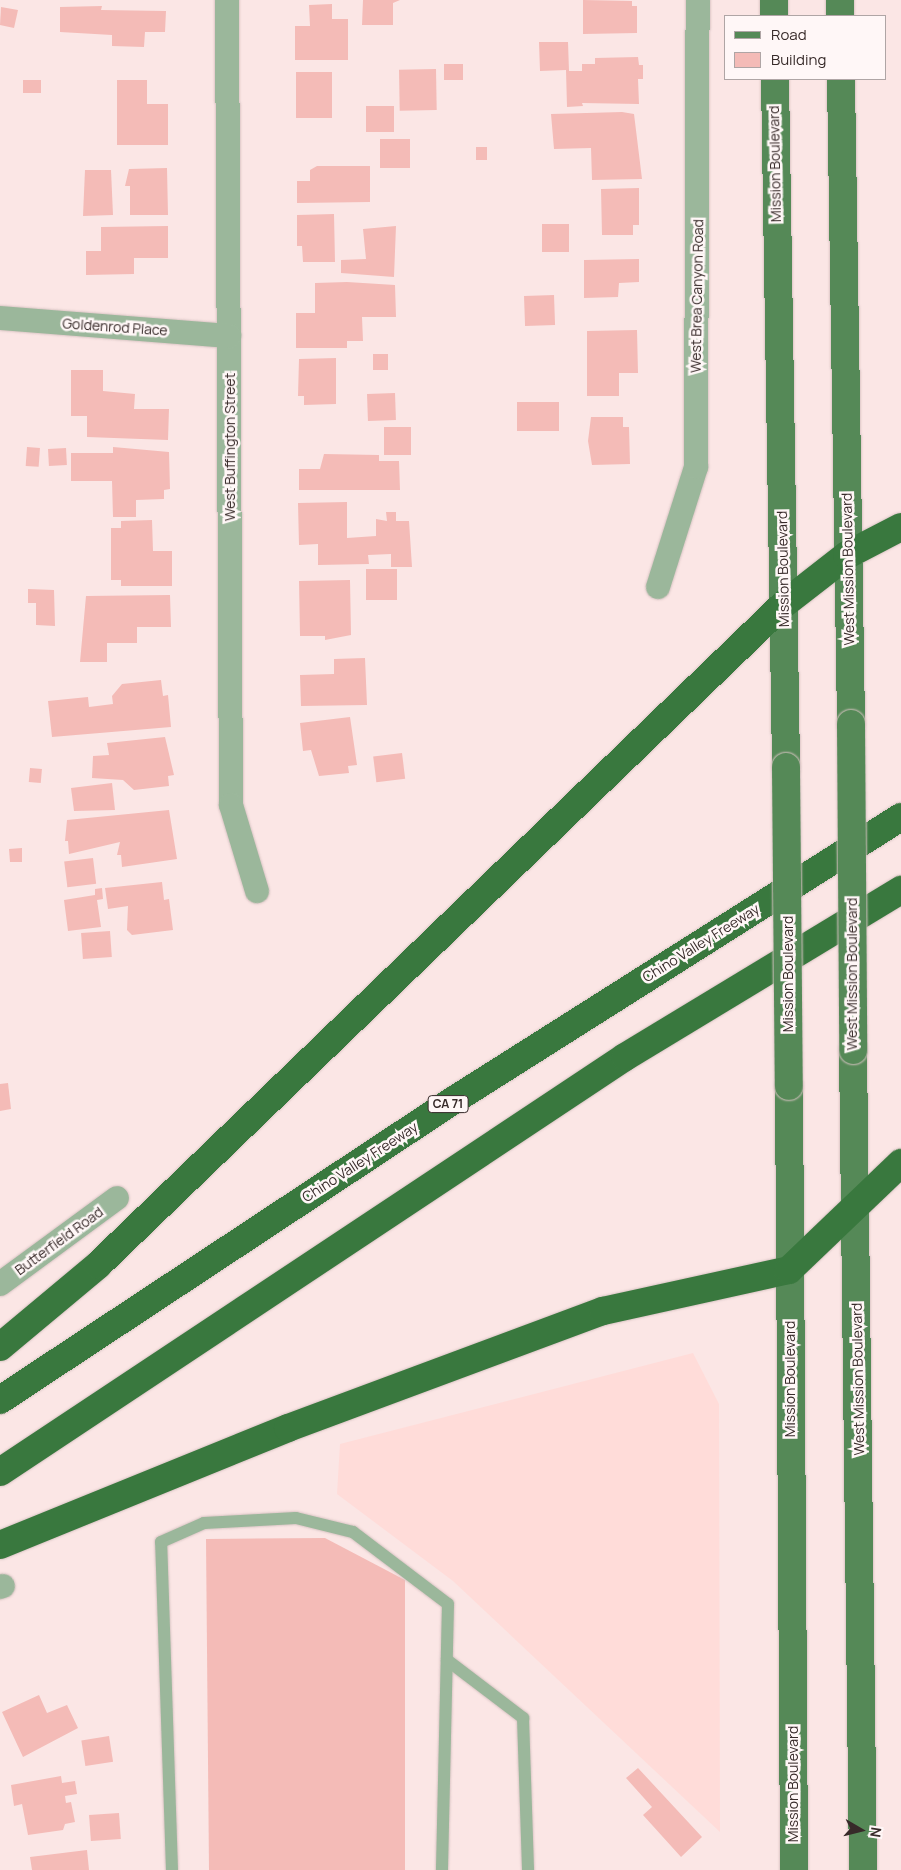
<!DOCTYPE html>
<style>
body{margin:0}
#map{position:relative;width:901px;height:1870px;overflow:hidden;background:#fbe6e5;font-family:Manrope,sans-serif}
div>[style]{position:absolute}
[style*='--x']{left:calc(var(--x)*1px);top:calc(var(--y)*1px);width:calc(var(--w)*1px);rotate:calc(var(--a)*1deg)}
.built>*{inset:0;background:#ffdcd9}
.building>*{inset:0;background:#f4bbb7;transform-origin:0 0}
.roads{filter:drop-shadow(0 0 1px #d8c4c3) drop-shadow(0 0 1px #d8c4c3)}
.service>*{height:12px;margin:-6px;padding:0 6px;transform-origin:6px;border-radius:6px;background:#9bb79b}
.minor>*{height:24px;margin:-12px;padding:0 12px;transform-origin:12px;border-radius:12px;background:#9bb79b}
.primary>*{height:28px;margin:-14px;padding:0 14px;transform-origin:14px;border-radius:14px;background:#558957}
.motorway>*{height:28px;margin:-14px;padding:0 14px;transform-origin:14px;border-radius:14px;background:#39783e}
.bridges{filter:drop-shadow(0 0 1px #d8c4c3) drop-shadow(0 0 1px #d8c4c3)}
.primary-bridge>*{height:28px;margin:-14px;padding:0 14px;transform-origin:14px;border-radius:14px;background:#558957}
span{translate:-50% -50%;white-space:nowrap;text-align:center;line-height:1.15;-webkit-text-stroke:5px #fff7f7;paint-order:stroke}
.shield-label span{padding:1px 4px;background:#fff7f7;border:1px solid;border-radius:4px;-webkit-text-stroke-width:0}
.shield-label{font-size:12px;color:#372a29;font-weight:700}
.street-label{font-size:14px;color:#372a29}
.legend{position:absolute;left:724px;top:15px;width:162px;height:65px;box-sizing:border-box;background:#fff7f7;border:1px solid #afa5a5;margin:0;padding:6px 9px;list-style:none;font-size:15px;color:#372a29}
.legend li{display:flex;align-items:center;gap:10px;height:25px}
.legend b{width:25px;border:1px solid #afa5a5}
.north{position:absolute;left:836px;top:1805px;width:50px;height:50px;-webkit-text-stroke:4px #fff7f7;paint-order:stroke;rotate:98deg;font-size:14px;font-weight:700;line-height:20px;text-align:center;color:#372a29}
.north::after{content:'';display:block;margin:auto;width:18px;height:22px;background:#372a29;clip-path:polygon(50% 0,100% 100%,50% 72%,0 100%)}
</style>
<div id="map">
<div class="built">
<div style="clip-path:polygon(693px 1353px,719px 1404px,720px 1832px,453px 1581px,337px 1494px,340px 1444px)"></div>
</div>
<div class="building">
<div style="clip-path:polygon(363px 0,400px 0,393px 3px,393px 25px,362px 25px)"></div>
<div style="clip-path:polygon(583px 0,632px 1px,632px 6px,637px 6px,637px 33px,583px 34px)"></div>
<div style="clip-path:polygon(332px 4px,332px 19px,348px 19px,348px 60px,295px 60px,295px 26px,310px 26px,309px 5px)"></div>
<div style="clip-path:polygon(102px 6px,101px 10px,166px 11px,165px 32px,145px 32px,144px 47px,112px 46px,112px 35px,60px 32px,60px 7px)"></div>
<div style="clip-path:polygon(1px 7px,18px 10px,14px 28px,0 25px)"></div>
<div style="clip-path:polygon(539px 42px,568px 42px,569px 71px,582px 71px,582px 64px,595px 64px,595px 58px,638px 57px,639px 65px,643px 65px,643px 79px,638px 79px,639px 104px,582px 103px,583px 106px,567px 107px,566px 70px,540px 71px)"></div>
<div style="left:444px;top:64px;width:19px;height:16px"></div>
<div style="left:436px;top:69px;width:41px;height:37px;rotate:89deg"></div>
<div style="left:296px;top:72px;width:36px;height:46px"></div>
<div style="left:23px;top:80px;width:18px;height:13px"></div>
<div style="clip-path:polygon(117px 80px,147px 80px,147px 104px,168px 104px,168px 145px,117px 145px)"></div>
<div style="left:366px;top:106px;width:28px;height:26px"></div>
<div style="clip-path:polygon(622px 112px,634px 114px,642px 179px,592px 180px,591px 148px,554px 149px,551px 114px)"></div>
<div style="left:380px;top:139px;width:30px;height:29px"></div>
<div style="left:476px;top:147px;width:11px;height:13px"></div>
<div style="clip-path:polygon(317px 166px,370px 166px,370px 202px,297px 203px,297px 181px,310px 181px,310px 170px)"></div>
<div style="clip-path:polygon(167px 168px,168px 215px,130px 215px,130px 186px,125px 186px,129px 169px)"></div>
<div style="clip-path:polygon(85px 170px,111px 170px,113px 215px,83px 216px)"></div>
<div style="clip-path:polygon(639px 188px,639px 225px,633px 225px,633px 235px,602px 235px,601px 189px)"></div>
<div style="clip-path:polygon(334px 214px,335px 262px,303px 262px,302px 246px,297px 246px,297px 215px)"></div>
<div style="left:542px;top:224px;width:27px;height:28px"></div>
<div style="clip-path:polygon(168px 226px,168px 258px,134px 258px,134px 274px,86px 275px,86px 251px,101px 251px,101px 227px)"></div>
<div style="clip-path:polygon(396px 226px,394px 277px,341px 273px,341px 260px,366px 259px,363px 229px)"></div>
<div style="clip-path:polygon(639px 259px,639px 282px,619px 283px,618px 297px,584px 298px,584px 260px)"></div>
<div style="clip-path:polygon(347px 282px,395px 285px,396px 317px,362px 317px,363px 341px,347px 341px,347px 348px,296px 348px,296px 313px,315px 313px,315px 283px)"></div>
<div style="left:554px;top:295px;width:30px;height:30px;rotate:88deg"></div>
<div style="clip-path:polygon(637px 330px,638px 373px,619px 373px,619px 396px,587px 396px,587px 331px)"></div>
<div style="left:388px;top:354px;width:16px;height:15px;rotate:90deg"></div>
<div style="clip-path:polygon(336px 358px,336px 404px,304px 405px,304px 396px,298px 396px,299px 359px)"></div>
<div style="clip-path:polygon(71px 370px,103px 370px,103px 391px,135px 394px,134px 409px,169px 409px,168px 440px,87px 437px,87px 416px,71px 416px)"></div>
<div style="left:395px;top:393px;width:27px;height:28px;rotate:88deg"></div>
<div style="left:517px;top:402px;width:42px;height:29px"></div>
<div style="clip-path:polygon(591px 417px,623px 417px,623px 427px,629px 427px,630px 464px,592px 465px,588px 441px)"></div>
<div style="left:384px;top:427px;width:27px;height:28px"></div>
<div style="left:27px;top:447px;width:13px;height:19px;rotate:4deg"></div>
<div style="clip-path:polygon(113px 447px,169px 452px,170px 489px,164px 490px,164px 499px,136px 500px,136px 517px,113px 517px,112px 481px,71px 481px,71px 453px,113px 453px)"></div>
<div style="left:66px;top:448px;width:17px;height:18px;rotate:87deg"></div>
<div style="clip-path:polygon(324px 454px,379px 455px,379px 461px,399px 461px,400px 490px,299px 490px,299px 469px,320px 469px)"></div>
<div style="clip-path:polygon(347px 502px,347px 538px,376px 536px,376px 519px,387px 521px,386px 512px,396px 512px,396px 521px,409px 521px,412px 567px,391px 567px,391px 554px,368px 555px,369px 564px,318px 565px,318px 544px,299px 545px,298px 503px)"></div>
<div style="clip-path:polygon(152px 520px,153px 551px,172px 551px,172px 586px,121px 586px,121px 580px,111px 580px,111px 528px,121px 528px,121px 521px)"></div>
<div style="left:366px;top:569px;width:31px;height:31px"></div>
<div style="clip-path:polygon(350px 580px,351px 635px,325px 640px,325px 636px,300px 636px,299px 581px)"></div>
<div style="clip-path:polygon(28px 589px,54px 590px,55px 626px,36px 625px,36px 603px,28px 603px)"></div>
<div style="clip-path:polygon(170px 595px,171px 627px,137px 627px,137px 643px,107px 643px,107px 662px,80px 662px,86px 596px)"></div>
<div style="clip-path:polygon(365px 658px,367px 705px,301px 706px,300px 675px,334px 674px,334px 659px)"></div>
<div style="clip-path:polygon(161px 680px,163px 696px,168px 695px,171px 727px,52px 737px,48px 701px,88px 697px,89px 707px,113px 704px,112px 696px,122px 684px)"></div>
<div style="clip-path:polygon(350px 717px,357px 765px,348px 766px,349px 773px,319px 776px,311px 750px,303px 751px,300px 723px)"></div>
<div style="clip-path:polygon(165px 737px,174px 775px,168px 776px,169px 786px,134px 790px,123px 780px,92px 778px,93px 756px,109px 755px,107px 743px)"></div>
<div style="left:402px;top:753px;width:26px;height:29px;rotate:83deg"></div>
<div style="left:30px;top:768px;width:12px;height:14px;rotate:5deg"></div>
<div style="clip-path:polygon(112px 783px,115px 810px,74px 811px,71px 788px)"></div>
<div style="clip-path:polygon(169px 810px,177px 859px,122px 867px,121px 855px,117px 855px,120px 842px,69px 854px,68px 841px,65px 841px,67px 820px)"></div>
<div style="clip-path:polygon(22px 848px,22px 862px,10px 862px,9px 849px)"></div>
<div style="left:93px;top:858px;width:26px;height:29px;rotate:83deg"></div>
<div style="clip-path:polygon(162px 882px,164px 900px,169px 899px,173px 930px,132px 935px,127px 930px,128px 906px,108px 909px,105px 888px)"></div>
<div style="clip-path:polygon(102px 888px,103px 899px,97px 900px,101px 927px,68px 931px,64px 900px,95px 895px,95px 889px)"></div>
<div style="left:110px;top:931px;width:26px;height:29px;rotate:86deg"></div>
<div style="clip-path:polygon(8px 1083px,11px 1109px,0 1111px,0 1084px)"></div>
<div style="clip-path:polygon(325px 1538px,405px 1580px,405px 1870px,209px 1870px,206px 1539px)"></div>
<div style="clip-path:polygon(39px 1695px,47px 1713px,67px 1705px,78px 1728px,23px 1757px,2px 1712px)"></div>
<div style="left:109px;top:1736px;width:26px;height:28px;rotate:81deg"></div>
<div style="clip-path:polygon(638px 1768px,702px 1837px,681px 1857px,643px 1815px,652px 1807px,626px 1778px)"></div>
<div style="clip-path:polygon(61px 1776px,62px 1783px,75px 1781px,77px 1794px,65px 1796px,66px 1803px,71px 1802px,75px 1822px,65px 1824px,63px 1830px,28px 1835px,22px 1804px,14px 1806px,11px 1785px)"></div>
<div style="left:119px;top:1813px;width:26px;height:30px;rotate:86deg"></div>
<div style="clip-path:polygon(87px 1850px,89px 1870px,32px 1870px,30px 1857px)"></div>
</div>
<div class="roads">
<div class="service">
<div style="--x:447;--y:1660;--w:96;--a:37.3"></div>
<div style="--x:523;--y:1718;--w:152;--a:88.1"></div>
<div style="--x:172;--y:1870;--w:328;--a:-91.9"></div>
<div style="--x:161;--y:1542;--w:47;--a:-23.8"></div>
<div style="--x:204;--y:1523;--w:92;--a:-3.1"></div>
<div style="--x:296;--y:1518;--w:59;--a:13.8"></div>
<div style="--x:353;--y:1532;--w:119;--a:37.2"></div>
<div style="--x:448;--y:1604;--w:266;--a:91.3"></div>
</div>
<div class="minor">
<div style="--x:227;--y:0;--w:805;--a:89.72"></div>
<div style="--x:231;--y:805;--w:90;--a:73.2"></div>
<div style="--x:0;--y:318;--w:230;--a:4.5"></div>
<div style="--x:658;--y:587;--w:126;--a:-72.4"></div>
<div style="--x:696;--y:467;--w:467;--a:-89.8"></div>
<div style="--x:0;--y:1284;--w:145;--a:-36.3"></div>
<div style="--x:0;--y:1587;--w:3;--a:-18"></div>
</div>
<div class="primary">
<div style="--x:774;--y:0;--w:16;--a:90"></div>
<div style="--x:840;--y:0;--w:16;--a:90"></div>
<div style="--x:775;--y:79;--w:688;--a:89.08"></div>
<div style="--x:841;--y:79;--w:645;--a:89.11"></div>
<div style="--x:853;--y:1050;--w:820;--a:89.3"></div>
<div style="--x:789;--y:1086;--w:784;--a:89.63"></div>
</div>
<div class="motorway">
<div style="--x:0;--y:1347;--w:128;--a:-39.9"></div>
<div style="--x:98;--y:1265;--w:953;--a:-43.94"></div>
<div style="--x:784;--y:604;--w:80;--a:-37.9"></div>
<div style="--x:847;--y:555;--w:61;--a:-27.4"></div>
<div style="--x:0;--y:1400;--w:544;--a:-33.46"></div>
<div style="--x:454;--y:1100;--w:529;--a:-32.34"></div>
<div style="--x:0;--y:1472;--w:750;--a:-33.58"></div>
<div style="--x:625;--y:1057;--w:323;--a:-31.2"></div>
<div style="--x:0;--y:1545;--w:311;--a:-22.1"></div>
<div style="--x:288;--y:1428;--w:336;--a:-20.4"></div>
<div style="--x:603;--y:1311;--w:190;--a:-12.4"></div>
<div style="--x:789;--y:1270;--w:155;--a:-43.7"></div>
</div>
</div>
<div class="bridges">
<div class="primary-bridge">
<div style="--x:851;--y:724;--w:326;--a:89.6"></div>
<div style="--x:786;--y:767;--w:319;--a:89.5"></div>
</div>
</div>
<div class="shield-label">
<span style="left:448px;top:1104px">CA 71</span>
</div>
<div class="street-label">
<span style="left:775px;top:164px;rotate:-91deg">Mission Boulevard</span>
<span style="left:697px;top:296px;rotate:-89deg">West Brea Canyon Road</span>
<span style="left:115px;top:327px;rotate:4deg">Goldenrod Place</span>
<span style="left:230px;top:447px;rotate:-90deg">West Buffington Street</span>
<span style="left:783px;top:569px;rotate:-91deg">Mission Boulevard</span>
<span style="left:848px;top:569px;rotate:-91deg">West Mission Boulevard</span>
<span style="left:701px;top:943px;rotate:-32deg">Chino Valley Freeway</span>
<span style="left:788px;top:974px;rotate:-90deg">Mission Boulevard</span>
<span style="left:852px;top:974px;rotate:-90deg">West Mission Boulevard</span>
<span style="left:360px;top:1162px;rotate:-33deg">Chino Valley Freeway</span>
<span style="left:59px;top:1241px;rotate:-36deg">Butterfield Road</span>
<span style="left:790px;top:1379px;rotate:-90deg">Mission Boulevard</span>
<span style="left:858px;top:1379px;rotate:-91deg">West Mission Boulevard</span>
<span style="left:793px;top:1784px;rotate:-90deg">Mission Boulevard</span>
</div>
<ul class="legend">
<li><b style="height:6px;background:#558957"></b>Road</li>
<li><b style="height:14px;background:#f4bbb7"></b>Building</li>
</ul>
<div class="north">N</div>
</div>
